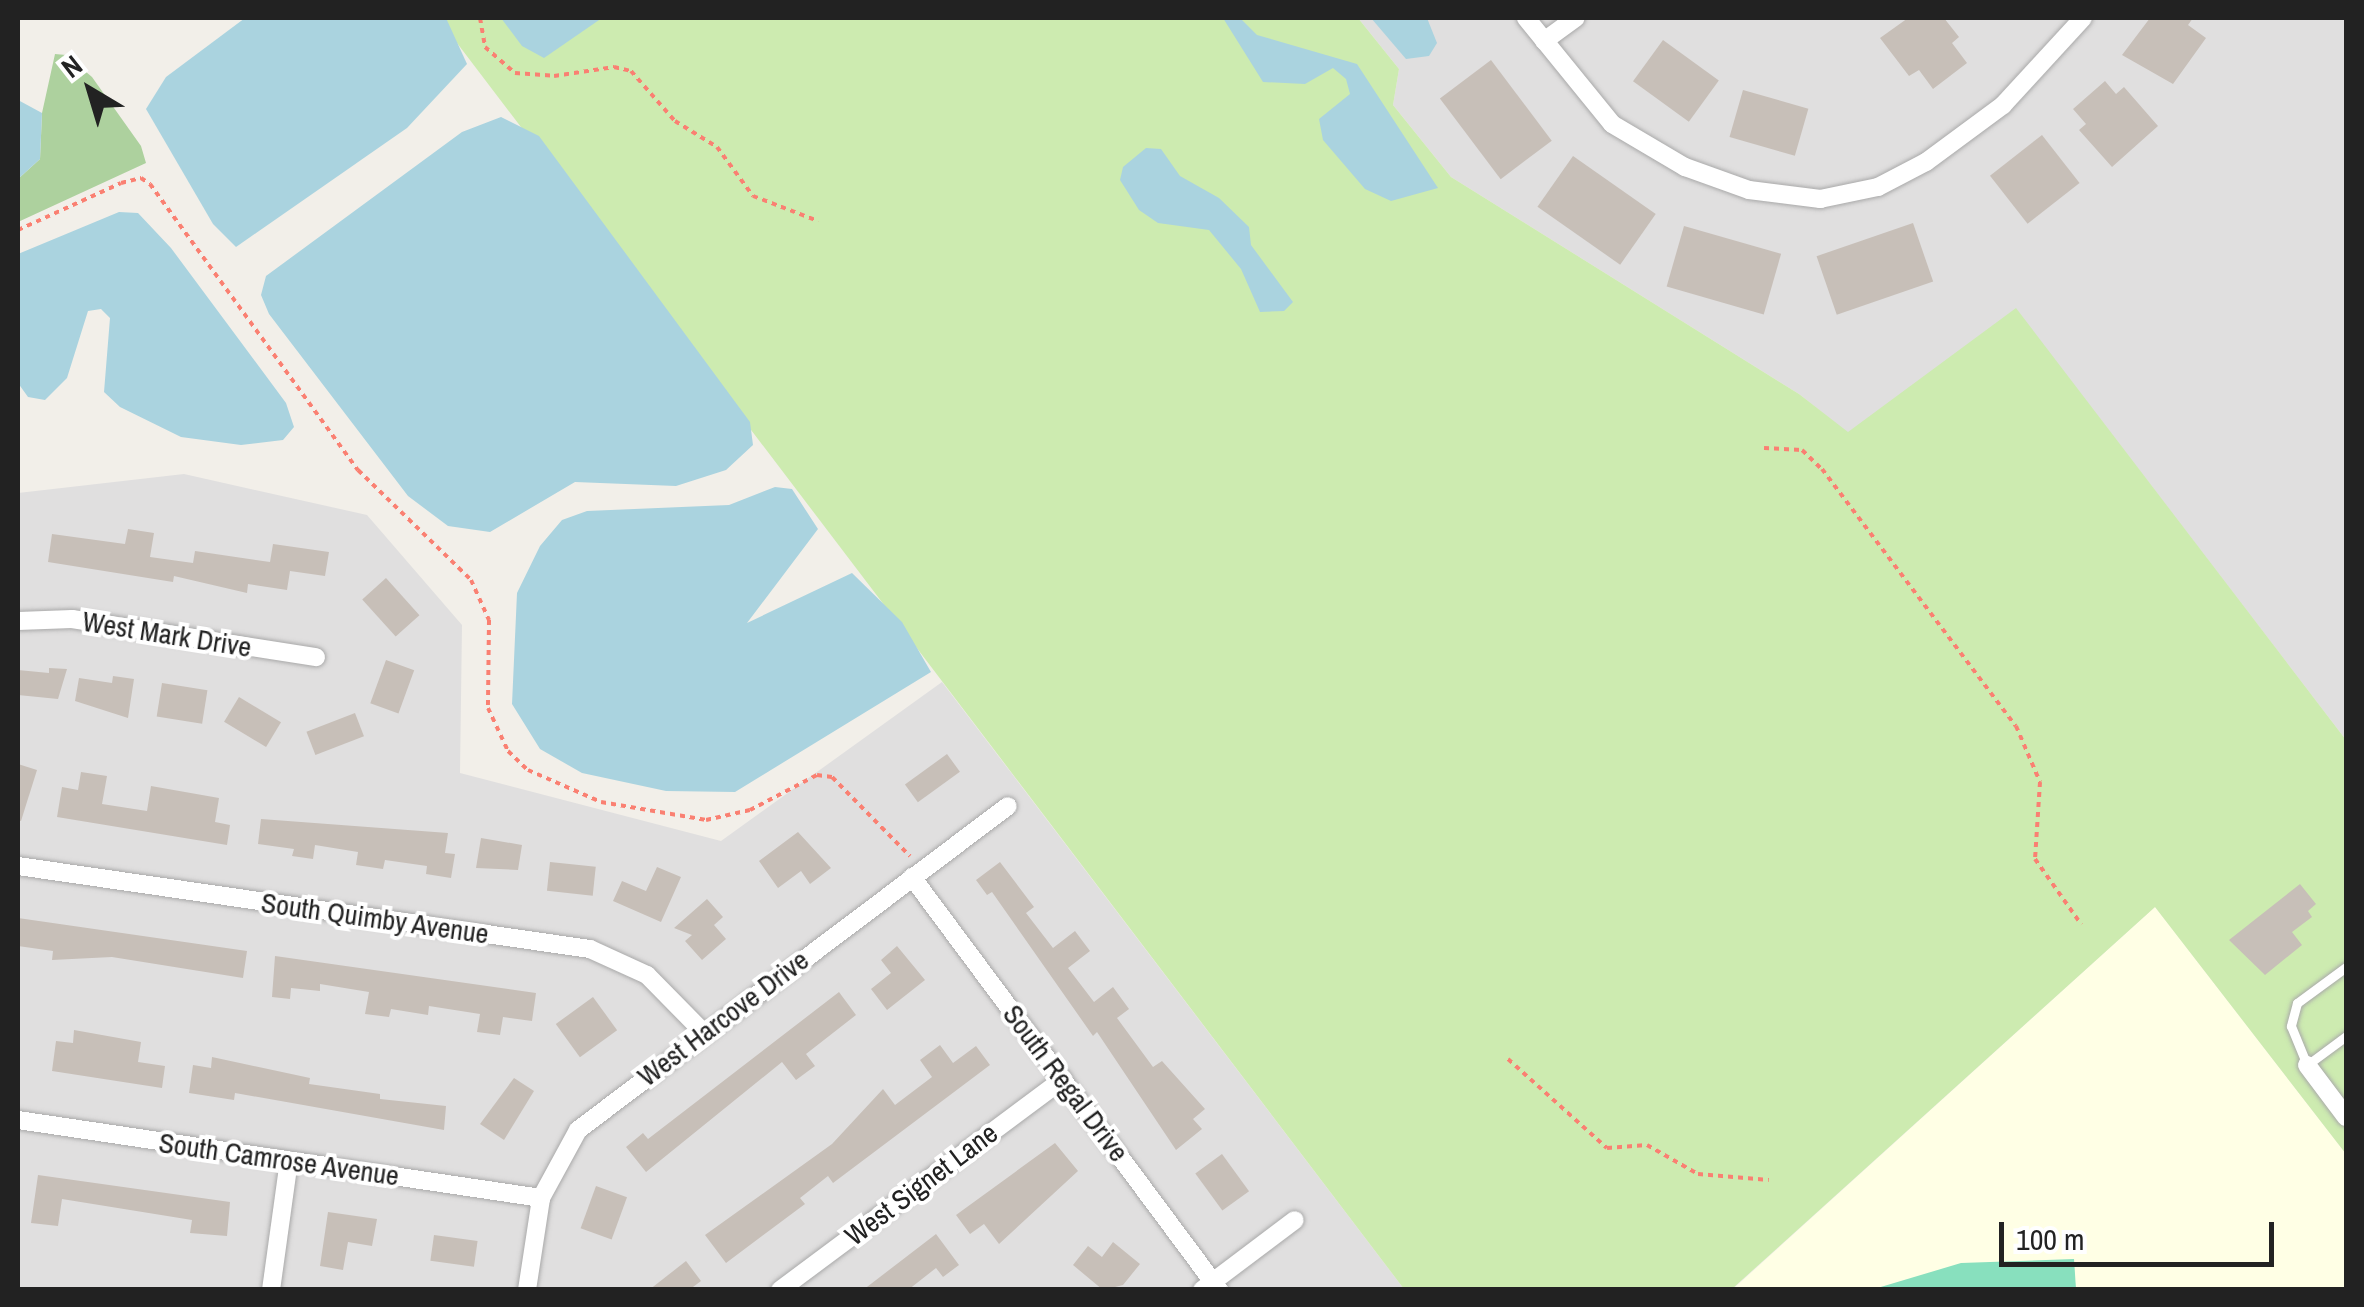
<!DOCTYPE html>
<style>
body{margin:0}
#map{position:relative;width:2364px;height:1307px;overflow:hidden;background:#f2efe9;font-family:"Archivo Narrow",sans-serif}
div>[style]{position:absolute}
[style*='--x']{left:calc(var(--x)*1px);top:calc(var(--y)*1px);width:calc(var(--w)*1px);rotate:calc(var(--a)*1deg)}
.residential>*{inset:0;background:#e0dfdf}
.education>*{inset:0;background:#ffffe5}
.grass>*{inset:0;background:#cdebb0}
.forest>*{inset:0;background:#add19e}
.pitch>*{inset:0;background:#88e0be}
.water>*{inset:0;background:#aad3df}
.building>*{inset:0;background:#c7bfb8;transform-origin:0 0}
.path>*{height:4px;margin-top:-2px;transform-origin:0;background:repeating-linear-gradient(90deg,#fa8072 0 5px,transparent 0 10px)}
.roads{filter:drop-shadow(0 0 2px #a9a9a9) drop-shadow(0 0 2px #a9a9a9)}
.service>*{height:9px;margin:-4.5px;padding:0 4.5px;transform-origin:4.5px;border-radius:4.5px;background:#fff}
.minor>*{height:18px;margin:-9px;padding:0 9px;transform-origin:9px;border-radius:9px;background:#fff}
span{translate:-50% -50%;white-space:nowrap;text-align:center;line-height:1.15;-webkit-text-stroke:8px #fff;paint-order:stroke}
.street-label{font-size:28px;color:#222}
.frame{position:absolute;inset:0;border:20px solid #222;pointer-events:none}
.north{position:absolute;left:40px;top:40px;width:100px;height:100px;-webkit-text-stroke:8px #fff;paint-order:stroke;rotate:322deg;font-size:28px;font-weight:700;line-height:40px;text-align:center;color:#222}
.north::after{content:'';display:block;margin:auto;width:35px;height:45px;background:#222;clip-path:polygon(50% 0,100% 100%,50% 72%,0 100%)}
.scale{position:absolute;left:1999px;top:1222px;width:275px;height:45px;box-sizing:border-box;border:5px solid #222;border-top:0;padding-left:12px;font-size:30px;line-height:35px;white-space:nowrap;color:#222;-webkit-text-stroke:8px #fff;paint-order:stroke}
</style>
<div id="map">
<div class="residential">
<div style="clip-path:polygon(1358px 18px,2346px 18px,2346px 740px,2016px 309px,1848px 433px,1799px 394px,1451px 177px,1393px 105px,1399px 69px)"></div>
<div style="clip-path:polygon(184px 474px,367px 515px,462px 625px,460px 773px,721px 841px,942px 682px,1404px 1289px,18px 1289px,18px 493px)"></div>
</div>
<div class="education">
<div style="clip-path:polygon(2155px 907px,2346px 1154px,2346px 1289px,1732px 1290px)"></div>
</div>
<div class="grass">
<div style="clip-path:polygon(438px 18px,1358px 18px,1399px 69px,1393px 105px,1451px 177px,1799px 394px,1848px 432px,2016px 308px,2346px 740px,2346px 1154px,2155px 907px,1732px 1289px,1404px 1289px)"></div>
</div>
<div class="forest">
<div style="clip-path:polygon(55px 54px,66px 55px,92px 77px,141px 146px,146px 163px,18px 222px,18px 179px,40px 159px,42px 113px)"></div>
</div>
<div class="pitch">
<div style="clip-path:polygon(2074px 1259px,2076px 1289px,1874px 1289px,1961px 1263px)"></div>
</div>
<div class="water">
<div style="clip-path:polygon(245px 18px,446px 18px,467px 64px,407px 128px,236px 247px,213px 224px,146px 109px,166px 77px)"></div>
<div style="clip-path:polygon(501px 18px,602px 18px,544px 58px,522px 46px)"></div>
<div style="clip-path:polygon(1223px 18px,1240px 18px,1257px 35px,1357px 64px,1438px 188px,1391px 201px,1365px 189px,1323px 140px,1319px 119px,1350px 94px,1346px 79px,1333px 68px,1305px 84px,1263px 82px)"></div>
<div style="clip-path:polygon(1371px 18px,1427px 18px,1437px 43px,1429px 56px,1406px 59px)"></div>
<div style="clip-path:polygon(18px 100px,42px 113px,40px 159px,18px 179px)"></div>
<div style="clip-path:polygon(501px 117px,539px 136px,750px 422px,753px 445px,726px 470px,676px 486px,575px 482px,490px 532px,448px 526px,408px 496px,269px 314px,261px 295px,266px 276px,462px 132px)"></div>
<div style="clip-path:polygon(1146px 148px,1161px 149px,1180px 176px,1219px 198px,1249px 227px,1251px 245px,1293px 302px,1284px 311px,1260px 312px,1241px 269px,1209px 230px,1158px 223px,1139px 210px,1120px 180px,1123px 167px)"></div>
<div style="clip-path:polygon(119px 212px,138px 213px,171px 248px,286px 403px,294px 427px,283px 440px,241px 445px,181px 437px,120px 407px,104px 392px,110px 318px,101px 309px,88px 311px,67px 378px,45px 400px,28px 397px,18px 383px,18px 254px)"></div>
<div style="clip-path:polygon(775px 487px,792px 489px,818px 529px,747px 623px,852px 573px,902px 622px,931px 672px,735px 792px,666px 791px,582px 773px,540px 749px,512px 704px,517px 593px,540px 546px,562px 520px,587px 511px,729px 505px)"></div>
</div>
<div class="building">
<div style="clip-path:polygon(1908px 18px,1944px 18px,1959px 37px,1952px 43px,1967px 63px,1933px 89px,1919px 70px,1909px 76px,1880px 38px)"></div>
<div style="clip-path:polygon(2150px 18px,2193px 18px,2188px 25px,2206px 38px,2173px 84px,2122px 55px)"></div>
<div style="left:1663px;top:40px;width:69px;height:51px;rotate:36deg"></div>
<div style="left:1491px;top:60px;width:101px;height:64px;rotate:53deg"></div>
<div style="clip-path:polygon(2105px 81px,2116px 94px,2124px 87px,2158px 126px,2112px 167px,2079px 130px,2086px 124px,2073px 109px)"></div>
<div style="left:1743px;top:90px;width:68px;height:49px;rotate:16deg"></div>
<div style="left:2042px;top:135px;width:61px;height:66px;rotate:52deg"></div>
<div style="left:1573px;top:156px;width:101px;height:62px;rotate:35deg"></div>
<div style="left:1913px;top:223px;width:62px;height:102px;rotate:71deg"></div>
<div style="left:1684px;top:226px;width:101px;height:63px;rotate:16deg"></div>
<div style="clip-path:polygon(128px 529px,154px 533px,150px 557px,193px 563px,195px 551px,270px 562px,273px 544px,329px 552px,325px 576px,290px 571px,287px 590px,248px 584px,247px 593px,174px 576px,173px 582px,48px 562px,52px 534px,125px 544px)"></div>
<div style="left:386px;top:578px;width:50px;height:32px;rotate:48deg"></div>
<div style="left:386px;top:660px;width:30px;height:46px;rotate:20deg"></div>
<div style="clip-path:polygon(49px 668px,67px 669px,58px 699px,18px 695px,18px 670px,49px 673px)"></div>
<div style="clip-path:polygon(113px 676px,134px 679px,128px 718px,75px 701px,79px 678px,112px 683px)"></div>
<div style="left:162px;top:683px;width:46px;height:34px;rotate:9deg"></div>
<div style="left:239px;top:697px;width:49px;height:29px;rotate:31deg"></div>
<div style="left:355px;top:713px;width:25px;height:52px;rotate:69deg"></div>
<div style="left:947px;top:754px;width:22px;height:52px;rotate:54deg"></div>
<div style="clip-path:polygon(18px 764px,37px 770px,21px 821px,18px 820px)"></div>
<div style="clip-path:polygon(81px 772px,107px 776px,102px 804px,147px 811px,151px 786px,219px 798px,215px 822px,230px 825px,227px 845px,57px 817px,62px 787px,78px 790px)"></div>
<div style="clip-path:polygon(261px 819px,448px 833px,445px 853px,455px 854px,451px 878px,426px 874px,427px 866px,385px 860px,383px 869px,356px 865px,358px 852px,315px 845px,313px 859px,292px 856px,294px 849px,258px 844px)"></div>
<div style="clip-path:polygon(798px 832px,831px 868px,810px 884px,801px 871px,778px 888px,759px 861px)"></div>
<div style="clip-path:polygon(481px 838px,522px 845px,518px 870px,476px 868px)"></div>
<div style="left:550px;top:862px;width:46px;height:29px;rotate:6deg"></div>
<div style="clip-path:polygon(1000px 862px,1034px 907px,1026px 913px,1053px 948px,1075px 931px,1090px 951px,1068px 968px,1094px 1002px,1113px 987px,1129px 1009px,1117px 1018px,1153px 1067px,1162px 1061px,1205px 1109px,1193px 1119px,1202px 1129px,1176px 1150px,1097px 1032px,1093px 1036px,992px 892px,987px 895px,976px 880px)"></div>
<div style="clip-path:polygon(657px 867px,681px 877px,661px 922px,613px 901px,622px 881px,646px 891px)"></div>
<div style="clip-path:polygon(2300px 884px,2316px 904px,2308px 911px,2312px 917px,2292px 932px,2302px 945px,2265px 975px,2229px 940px)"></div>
<div style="clip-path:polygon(707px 899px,723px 917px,714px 925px,726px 939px,702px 960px,685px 941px,692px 935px,674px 928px)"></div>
<div style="clip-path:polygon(18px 918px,247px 951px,243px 978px,112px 957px,52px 960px,53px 951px,18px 946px)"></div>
<div style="clip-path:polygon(897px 946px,925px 980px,887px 1010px,871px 989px,891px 973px,881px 960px)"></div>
<div style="clip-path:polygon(275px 956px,536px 993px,532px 1021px,503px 1017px,500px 1035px,477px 1032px,480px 1014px,429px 1006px,428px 1015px,391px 1009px,389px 1017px,365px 1014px,369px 992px,320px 984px,320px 991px,291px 988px,290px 999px,272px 997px)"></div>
<div style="clip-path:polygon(839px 992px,856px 1015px,806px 1054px,815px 1066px,796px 1080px,782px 1062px,646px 1172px,626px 1147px,643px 1133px,648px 1139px)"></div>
<div style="left:593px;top:997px;width:41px;height:46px;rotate:54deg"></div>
<div style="clip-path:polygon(74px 1030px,141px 1042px,138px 1062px,165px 1066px,162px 1088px,52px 1071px,56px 1041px,73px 1043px)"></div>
<div style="clip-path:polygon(940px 1045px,953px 1063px,976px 1046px,990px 1065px,833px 1183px,828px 1176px,800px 1198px,805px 1204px,726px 1263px,705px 1235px,832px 1144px,883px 1089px,895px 1105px,932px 1077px,920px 1060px)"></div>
<div style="clip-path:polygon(212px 1057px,310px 1078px,309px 1084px,380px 1094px,380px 1099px,446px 1106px,444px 1130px,235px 1093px,234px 1100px,189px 1093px,193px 1065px,211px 1068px)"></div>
<div style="clip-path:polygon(514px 1078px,534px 1091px,504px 1140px,480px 1124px)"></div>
<div style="clip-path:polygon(1055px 1143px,1078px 1171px,999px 1244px,984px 1224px,970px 1234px,956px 1215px)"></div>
<div style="left:1222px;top:1154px;width:46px;height:33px;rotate:54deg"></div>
<div style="clip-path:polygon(38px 1175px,230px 1202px,227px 1236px,190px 1233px,192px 1220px,62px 1199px,58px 1226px,31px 1223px)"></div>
<div style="left:596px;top:1186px;width:33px;height:45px;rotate:20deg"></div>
<div style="clip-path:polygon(328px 1212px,377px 1219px,372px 1246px,348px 1242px,343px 1270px,320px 1266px)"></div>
<div style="clip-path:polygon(936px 1234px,959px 1265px,943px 1277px,936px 1268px,908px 1290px,863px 1290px)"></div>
<div style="left:434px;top:1235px;width:44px;height:26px;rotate:8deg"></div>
<div style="clip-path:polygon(1113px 1242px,1140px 1264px,1123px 1285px,1103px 1290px,1073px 1265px,1088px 1246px,1102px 1257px)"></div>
<div style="clip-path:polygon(686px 1261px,701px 1281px,689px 1290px,649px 1290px)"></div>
</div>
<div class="path">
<div style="--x:480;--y:18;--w:29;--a:80"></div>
<div style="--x:485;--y:47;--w:40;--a:41"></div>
<div style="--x:515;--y:73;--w:39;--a:4"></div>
<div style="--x:554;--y:76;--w:61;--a:-8.5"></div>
<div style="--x:614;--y:67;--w:17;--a:13"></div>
<div style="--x:631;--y:71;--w:67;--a:48.7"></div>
<div style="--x:675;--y:121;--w:49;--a:31.8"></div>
<div style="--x:717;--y:147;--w:61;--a:53.7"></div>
<div style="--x:753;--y:196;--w:70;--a:21"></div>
<div style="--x:18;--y:230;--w:113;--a:-24.5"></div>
<div style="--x:121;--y:183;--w:21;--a:-14"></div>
<div style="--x:141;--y:178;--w:11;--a:34"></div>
<div style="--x:150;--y:184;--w:354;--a:54"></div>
<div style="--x:358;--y:470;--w:158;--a:44.2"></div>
<div style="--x:471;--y:580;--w:44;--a:65.8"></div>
<div style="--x:489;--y:620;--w:88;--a:90.7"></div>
<div style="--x:488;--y:708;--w:47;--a:65.1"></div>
<div style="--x:508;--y:751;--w:28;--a:44"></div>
<div style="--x:528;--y:770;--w:80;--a:23.7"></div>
<div style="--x:601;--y:802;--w:107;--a:9.7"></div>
<div style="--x:706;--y:820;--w:45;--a:-12.8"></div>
<div style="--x:750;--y:810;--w:76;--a:-27.6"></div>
<div style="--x:817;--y:775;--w:15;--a:8"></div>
<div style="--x:832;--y:777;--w:111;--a:45.4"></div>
<div style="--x:1764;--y:448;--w:38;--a:3"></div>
<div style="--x:1802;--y:450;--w:28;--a:44"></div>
<div style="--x:1822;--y:469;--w:322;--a:53"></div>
<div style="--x:2016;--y:726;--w:61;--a:66.8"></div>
<div style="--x:2040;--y:782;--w:77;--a:93.7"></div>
<div style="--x:2035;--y:859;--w:80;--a:54.7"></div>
<div style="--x:1508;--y:1059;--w:133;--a:42"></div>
<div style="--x:1607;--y:1148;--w:40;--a:-4.3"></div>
<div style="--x:1647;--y:1145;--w:59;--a:29.6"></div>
<div style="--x:1698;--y:1174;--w:71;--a:4.8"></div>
</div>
<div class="roads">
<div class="service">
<div style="--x:2346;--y:967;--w:61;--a:143.7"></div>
<div style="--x:2297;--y:1003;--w:24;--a:105"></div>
<div style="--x:2291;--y:1026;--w:42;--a:67.7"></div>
<div style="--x:2307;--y:1065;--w:49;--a:-36.6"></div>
</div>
<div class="minor">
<div style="--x:1526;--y:18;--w:136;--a:50.9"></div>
<div style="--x:1612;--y:124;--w:85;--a:30.5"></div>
<div style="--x:1685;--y:167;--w:68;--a:19.8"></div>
<div style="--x:1749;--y:190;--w:72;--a:7.2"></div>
<div style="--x:1820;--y:199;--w:59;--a:-11.7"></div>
<div style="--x:1878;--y:187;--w:54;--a:-27.5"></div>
<div style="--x:1926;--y:162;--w:96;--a:-36.5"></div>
<div style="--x:2003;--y:105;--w:118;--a:-47.4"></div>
<div style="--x:1544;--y:41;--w:39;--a:-36"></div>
<div style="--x:18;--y:621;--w:54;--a:-2.1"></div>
<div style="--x:72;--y:619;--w:247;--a:8.9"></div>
<div style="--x:18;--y:866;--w:578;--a:8.26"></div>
<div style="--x:590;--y:949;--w:63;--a:24.5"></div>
<div style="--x:647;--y:975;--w:80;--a:45.5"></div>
<div style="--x:912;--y:877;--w:515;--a:53.38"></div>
<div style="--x:2307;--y:1065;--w:65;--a:53.1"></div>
<div style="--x:18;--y:1120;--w:529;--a:8.48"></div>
<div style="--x:271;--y:1290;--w:130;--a:-82.1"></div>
<div style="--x:527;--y:1290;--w:93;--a:-81.3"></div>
<div style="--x:541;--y:1198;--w:77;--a:-61.4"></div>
<div style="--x:578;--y:1130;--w:538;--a:-37"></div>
<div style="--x:780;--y:1290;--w:353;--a:-36.7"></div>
<div style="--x:1202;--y:1290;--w:116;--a:-37"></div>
</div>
</div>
<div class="street-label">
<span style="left:167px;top:634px;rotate:9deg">West Mark Drive</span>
<span style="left:375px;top:918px;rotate:8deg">South Quimby Avenue</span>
<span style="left:723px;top:1018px;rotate:-37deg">West Harcove Drive</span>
<span style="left:1066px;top:1083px;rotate:53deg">South Regal Drive</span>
<span style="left:279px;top:1159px;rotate:8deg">South Camrose Avenue</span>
<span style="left:921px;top:1184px;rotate:-37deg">West Signet Lane</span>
</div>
<div class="frame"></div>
<div class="north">N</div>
<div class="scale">100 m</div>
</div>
